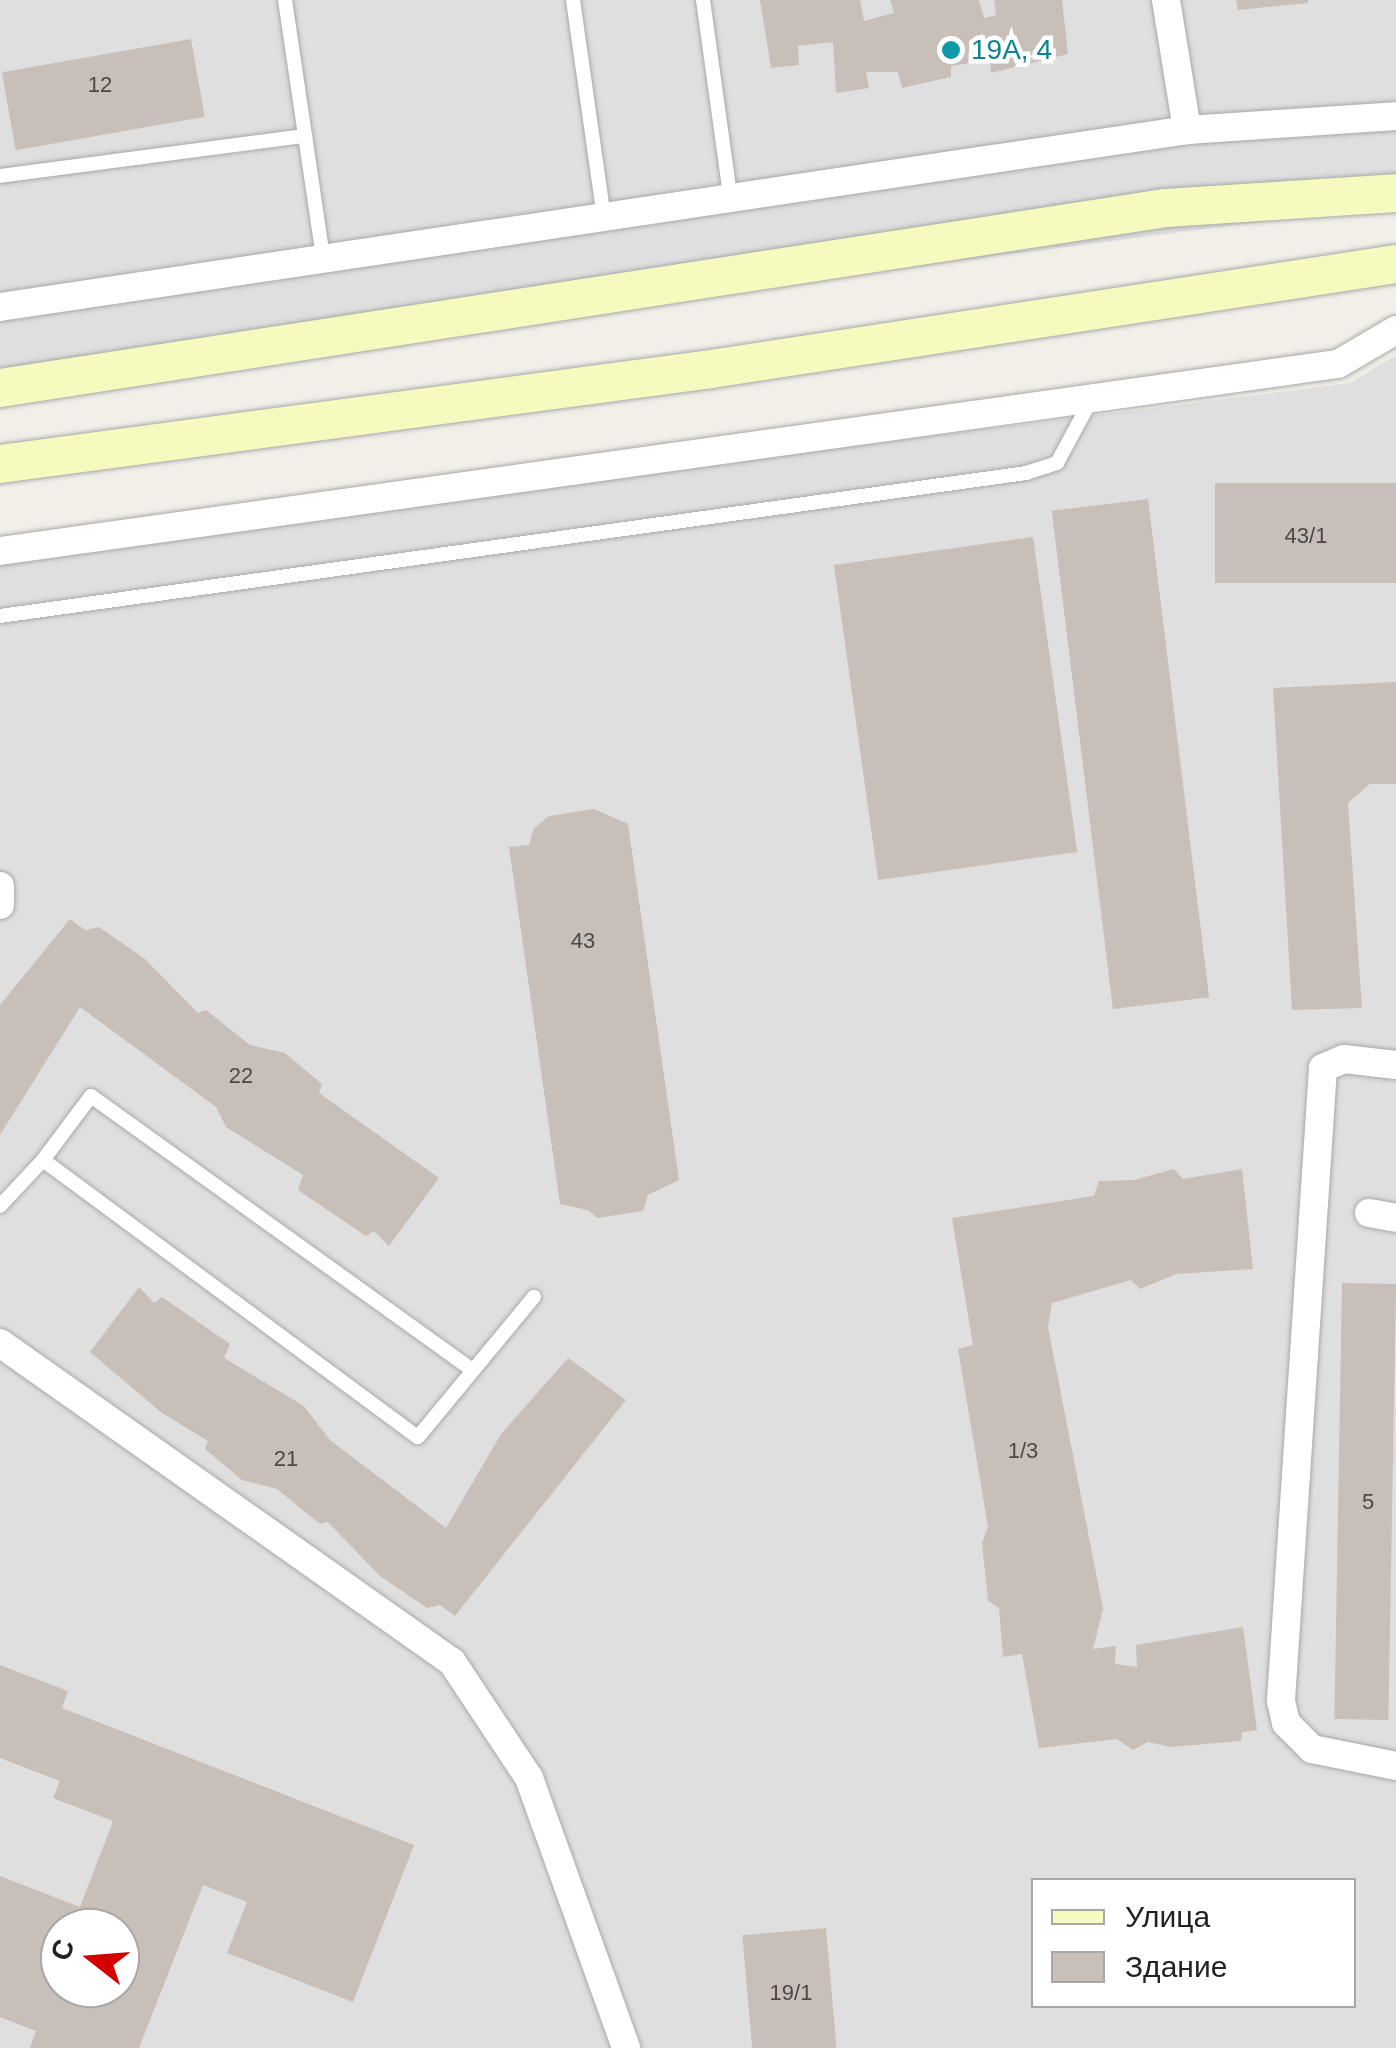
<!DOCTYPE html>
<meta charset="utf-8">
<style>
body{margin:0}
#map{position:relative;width:1396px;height:2048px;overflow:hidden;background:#f2efe9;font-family:Helvetica,sans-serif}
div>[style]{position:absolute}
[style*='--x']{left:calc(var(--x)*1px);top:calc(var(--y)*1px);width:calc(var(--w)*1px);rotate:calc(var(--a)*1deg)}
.residential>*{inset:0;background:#e0dfdf}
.building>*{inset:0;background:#c7bfb8;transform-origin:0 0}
.roads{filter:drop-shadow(0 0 2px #a9a9a9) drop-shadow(0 0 2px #a9a9a9)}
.lane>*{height:14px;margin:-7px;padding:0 7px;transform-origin:7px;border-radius:7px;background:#fff}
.street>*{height:28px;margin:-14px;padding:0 14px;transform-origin:14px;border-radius:14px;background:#fff}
.secondary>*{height:38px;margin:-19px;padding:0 19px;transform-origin:19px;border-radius:19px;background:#f7fabf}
.dots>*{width:28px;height:28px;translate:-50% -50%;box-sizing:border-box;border:5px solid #fff;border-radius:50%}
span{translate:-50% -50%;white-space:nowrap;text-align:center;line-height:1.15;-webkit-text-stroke:9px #fff;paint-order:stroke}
.number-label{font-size:22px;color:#4b4948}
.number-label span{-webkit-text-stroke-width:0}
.culture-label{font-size:28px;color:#0d838f}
.left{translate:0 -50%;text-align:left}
.legend{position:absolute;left:1031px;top:1878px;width:325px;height:130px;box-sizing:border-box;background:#fff;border:2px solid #a7a7a7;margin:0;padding:12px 18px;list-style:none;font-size:30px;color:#222}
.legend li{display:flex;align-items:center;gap:20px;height:50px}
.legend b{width:50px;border:2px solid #a7a7a7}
.north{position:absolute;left:40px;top:1908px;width:100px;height:100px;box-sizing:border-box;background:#fff;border:2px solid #a7a7a7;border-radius:50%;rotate:287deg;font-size:28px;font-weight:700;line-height:40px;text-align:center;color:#222}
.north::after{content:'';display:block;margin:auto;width:35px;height:45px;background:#d40000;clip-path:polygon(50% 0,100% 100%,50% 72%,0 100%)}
</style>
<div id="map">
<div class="residential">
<div style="clip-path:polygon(0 0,1396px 0,1396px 204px,0 386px)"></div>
<div style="clip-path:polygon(evenodd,1396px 355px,1396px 2048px,0 2048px,0 554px,1350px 383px,1396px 355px,1034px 1880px,1354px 1880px,1354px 2006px,1034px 2006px,1034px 1880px,1396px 355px,60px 1928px,120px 1928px,120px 1988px,60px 1988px,60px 1928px)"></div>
</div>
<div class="building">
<div style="clip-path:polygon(760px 0,860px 0,864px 21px,894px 13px,890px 0,979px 0,984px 18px,996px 15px,994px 0,1062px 0,1068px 54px,991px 73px,990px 60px,951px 66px,951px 77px,902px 88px,898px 72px,866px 72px,869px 88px,836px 93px,833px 42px,798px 46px,799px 65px,771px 68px)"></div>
<div style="clip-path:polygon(1236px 0,1308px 0,1308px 3px,1238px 10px)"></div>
<div style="left:191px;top:39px;width:79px;height:192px;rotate:80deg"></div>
<div style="left:1396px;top:483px;width:100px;height:181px;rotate:90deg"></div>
<div style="left:1148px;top:499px;width:502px;height:97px;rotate:83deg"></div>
<div style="left:1033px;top:537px;width:318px;height:201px;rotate:82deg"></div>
<div style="clip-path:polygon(1396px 682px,1396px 784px,1370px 784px,1348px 803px,1362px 1008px,1292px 1010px,1273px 688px)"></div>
<div style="clip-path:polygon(594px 809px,628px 824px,679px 1180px,648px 1195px,643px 1211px,597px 1218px,588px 1210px,560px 1204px,509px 847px,529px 845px,534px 828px,549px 816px)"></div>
<div style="clip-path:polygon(70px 919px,85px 930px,99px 927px,145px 959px,198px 1013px,206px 1010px,250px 1045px,285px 1053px,322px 1084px,319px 1093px,439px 1178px,389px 1246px,374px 1231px,366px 1236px,298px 1190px,303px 1175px,226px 1127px,216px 1107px,80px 1007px,0 1135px,0 1005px)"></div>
<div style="clip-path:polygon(1174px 1169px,1183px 1179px,1242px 1169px,1253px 1269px,1176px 1274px,1140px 1289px,1131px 1280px,1052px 1303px,1048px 1327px,1103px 1609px,1093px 1649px,1116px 1646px,1115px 1664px,1137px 1667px,1136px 1645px,1243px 1627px,1257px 1730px,1242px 1732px,1241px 1741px,1170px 1747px,1148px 1742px,1133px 1750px,1117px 1739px,1039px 1748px,1022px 1654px,1003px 1657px,999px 1608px,988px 1601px,982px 1543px,988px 1527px,958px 1349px,973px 1345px,952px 1218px,1094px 1196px,1099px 1181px,1134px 1180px)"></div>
<div style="left:1342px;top:1283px;width:54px;height:436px;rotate:1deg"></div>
<div style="clip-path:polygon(139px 1287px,154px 1303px,162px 1297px,230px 1344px,224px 1358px,304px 1406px,330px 1440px,446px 1528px,501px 1434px,568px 1358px,626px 1400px,455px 1616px,440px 1605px,427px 1608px,380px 1576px,328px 1522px,320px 1524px,277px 1489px,242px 1480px,205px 1449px,208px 1441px,162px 1413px,90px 1352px)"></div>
<div style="clip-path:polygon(evenodd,0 1665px,68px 1691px,62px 1708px,414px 1845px,353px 2002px,227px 1953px,247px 1902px,203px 1885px,139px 2048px,30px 2048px,36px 2031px,0 2017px,0 1876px,80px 1907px,113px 1821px,53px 1798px,60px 1781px,0 1758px,0 1665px,60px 1928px,120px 1928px,120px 1988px,60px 1988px,60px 1928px)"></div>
<div style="left:826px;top:1928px;width:120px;height:84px;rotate:85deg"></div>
</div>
<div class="roads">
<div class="lane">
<div style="--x:285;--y:0;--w:259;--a:81.6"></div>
<div style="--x:573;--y:0;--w:220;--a:81.9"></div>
<div style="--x:703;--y:0;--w:204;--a:82.1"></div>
<div style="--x:0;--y:176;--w:308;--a:-7.5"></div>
<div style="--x:0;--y:616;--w:1036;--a:-7.93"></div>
<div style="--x:1026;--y:473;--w:33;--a:-18"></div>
<div style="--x:1057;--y:463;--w:72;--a:-61.6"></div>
<div style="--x:43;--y:1160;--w:80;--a:-53.1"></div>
<div style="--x:91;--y:1096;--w:470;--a:35.7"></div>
<div style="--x:0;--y:1206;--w:63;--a:-46.9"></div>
<div style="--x:43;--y:1160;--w:466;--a:36.5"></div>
<div style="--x:418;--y:1437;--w:182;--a:-50.4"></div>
</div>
<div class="street">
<div style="--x:1166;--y:0;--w:132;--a:80.8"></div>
<div style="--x:0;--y:307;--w:1200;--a:-8.48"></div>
<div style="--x:1187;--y:130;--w:209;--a:-3.8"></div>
<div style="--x:0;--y:551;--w:1351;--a:-7.96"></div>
<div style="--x:1338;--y:364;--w:67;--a:-30.4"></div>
<div style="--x:0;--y:886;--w:19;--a:90"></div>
<div style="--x:1396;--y:1065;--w:52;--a:-173.4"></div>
<div style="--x:1344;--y:1059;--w:23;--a:157"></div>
<div style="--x:1323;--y:1068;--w:634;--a:93.8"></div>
<div style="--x:1281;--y:1701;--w:23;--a:77"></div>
<div style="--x:1286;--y:1723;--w:37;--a:45"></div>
<div style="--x:1312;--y:1749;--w:86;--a:11.4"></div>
<div style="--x:1369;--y:1213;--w:27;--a:10"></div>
<div style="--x:0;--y:1343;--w:553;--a:35.21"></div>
<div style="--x:452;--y:1662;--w:139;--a:56.4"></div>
<div style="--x:529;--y:1778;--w:287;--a:70.2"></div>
</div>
<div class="secondary">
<div style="--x:0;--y:388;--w:1180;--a:-8.78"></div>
<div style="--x:1166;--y:208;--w:230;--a:-3.7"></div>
<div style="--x:0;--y:464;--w:717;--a:-7.61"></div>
<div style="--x:711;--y:369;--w:693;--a:-8.71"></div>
</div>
</div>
<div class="dots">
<div style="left:951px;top:50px;background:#0f9aa8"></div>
</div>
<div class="number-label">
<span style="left:100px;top:85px">12</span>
<span style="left:1306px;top:536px">43/1</span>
<span style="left:583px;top:941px">43</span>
<span style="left:241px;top:1076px">22</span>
<span style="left:1023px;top:1451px">1/3</span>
<span style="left:286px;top:1459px">21</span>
<span style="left:1368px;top:1502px">5</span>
<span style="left:791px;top:1993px">19/1</span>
</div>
<div class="culture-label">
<span class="left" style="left:971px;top:50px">19А, 4</span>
</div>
<ul class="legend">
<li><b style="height:12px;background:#f7fabf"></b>Улица</li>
<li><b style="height:28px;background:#c7bfb8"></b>Здание</li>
</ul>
<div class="north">С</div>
</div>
